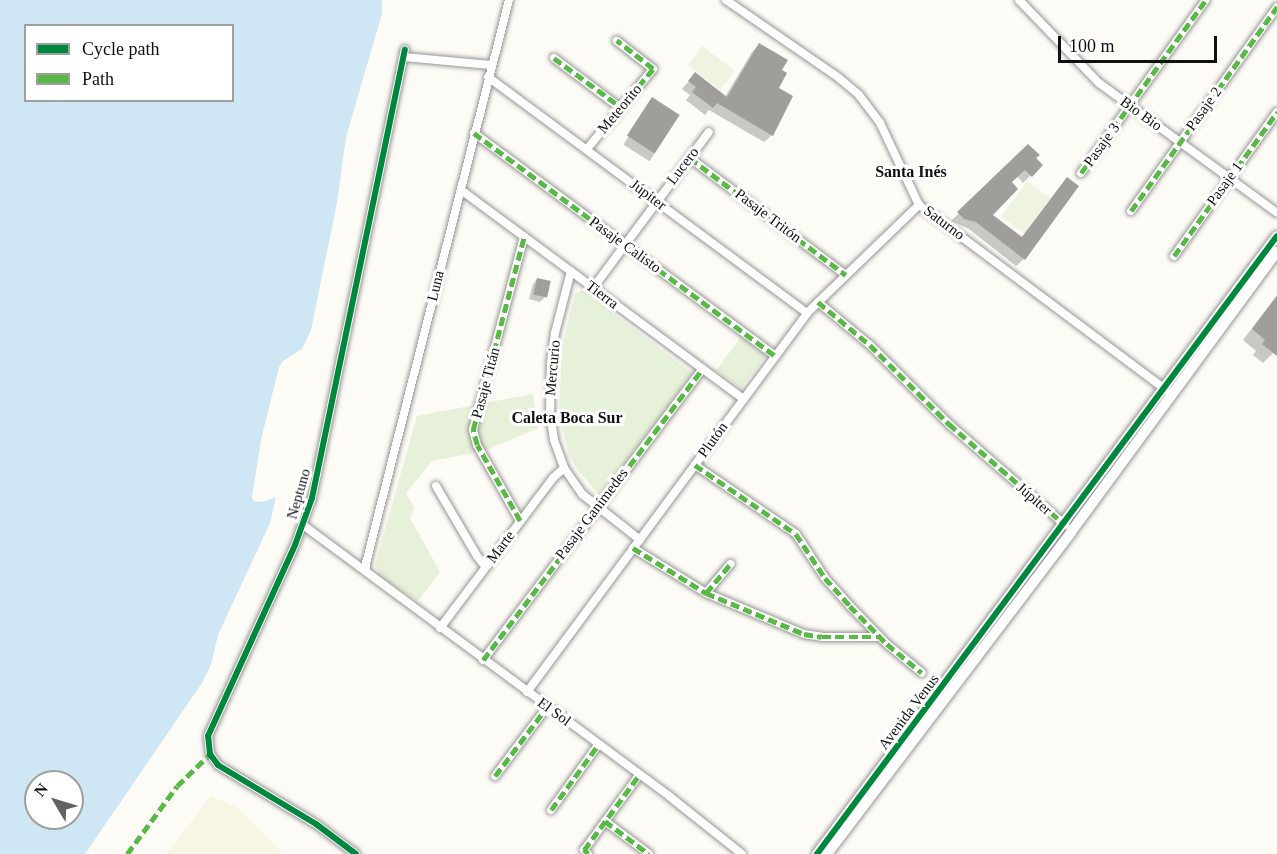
<!DOCTYPE html>
<meta charset="utf-8">
<style>
body{margin:0}
#map{position:relative;width:1277px;height:854px;overflow:hidden;background:#fcfbf6;font-family:Georgia,serif}
div>[style]{position:absolute}
[style*='--x']{left:calc(var(--x)*1px);top:calc(var(--y)*1px);width:calc(var(--w)*1px);rotate:calc(var(--a)*1deg)}
.farmland>*{inset:0;background:#f7f5e4}
.green>*{inset:0;background:#e7f0d8;transform-origin:0 0}
.pitch>*{inset:0;background:#eff4e1;transform-origin:0 0}
.water>*{inset:0;background:#cfe7f4}
.shadow>*{inset:0;background:#0003;transform-origin:0 0}
.building>*{inset:0;background:#a09e9b;transform-origin:0 0}
.roads{filter:drop-shadow(0 0 2px #969694) drop-shadow(0 0 2px #969694)}
.minor>*{height:8px;margin:-4px;padding:0 4px;transform-origin:4px;border-radius:4px;background:#fffefe}
.tertiary>*{height:10px;margin:-5px;padding:0 5px;transform-origin:5px;border-radius:5px;background:#fffefe}
.quiet>*{height:4.5px;margin-top:-2.25px;transform-origin:0;background:repeating-linear-gradient(90deg,#58b947 0 9px,transparent 0 13.5px)}
.cycleway>*{height:6px;margin:-3px;padding:0 3px;transform-origin:3px;border-radius:3px;background:#00873e}
span{translate:-50% -50%;white-space:nowrap;text-align:center;line-height:1.15;-webkit-text-stroke:6px #fff;paint-order:stroke}
.street-label{font-size:15px;color:#101010}
.neighbourhood-label{font-size:16px;color:#101010;font-weight:700}
.legend{position:absolute;left:24px;top:24px;width:210px;height:78px;box-sizing:border-box;background:#fff;border:2px solid #9f9f9f;margin:0;padding:8px 10px;list-style:none;font-size:18px;color:#101010}
.legend li{display:flex;align-items:center;gap:12px;height:30px}
.legend b{width:30px;border:2px solid #9f9f9f}
.north{position:absolute;left:24px;top:770px;width:60px;height:60px;box-sizing:border-box;background:#fff;border:2px solid #9f9f9f;border-radius:50%;rotate:308deg;font-size:16px;font-weight:700;line-height:24px;text-align:center;color:#101010}
.north::after{content:'';display:block;margin:auto;width:21px;height:27px;background:#636260;clip-path:polygon(50% 0,100% 100%,50% 72%,0 100%)}
.scale{position:absolute;left:1058px;top:36px;width:159px;height:27px;box-sizing:border-box;border:3px solid #101010;border-top:0;padding-left:8px;font-size:18px;line-height:21px;white-space:nowrap;color:#101010;-webkit-text-stroke:4px #fff;paint-order:stroke}
</style>
<div id="map">
<div class="farmland">
<div style="clip-path:polygon(211px 796px,236px 807px,277px 846px,281px 854px,166px 854px)"></div>
</div>
<div class="green">
<div style="clip-path:polygon(582px 290px,692px 373px,600px 496px,576px 468px,569px 454px,559px 417px,562px 347px,575px 294px)"></div>
<div style="left:741px;top:337px;width:31px;height:41px;rotate:37deg"></div>
<div style="clip-path:polygon(533px 394px,538px 428px,484px 451px,432px 461px,406px 493px,414px 508px,410px 518px,440px 572px,418px 601px,380px 576px,375px 565px,417px 416px)"></div>
</div>
<div class="pitch">
<div style="left:702px;top:46px;width:41px;height:24px;rotate:37deg"></div>
<div style="left:1027px;top:181px;width:29px;height:44px;rotate:36deg"></div>
</div>
<div class="water">
<div style="clip-path:polygon(evenodd,0 0,382px 0,382px 14px,346px 137px,337px 203px,311px 330px,302px 349px,283px 361px,279px 367px,261px 440px,252px 497px,254px 501px,262px 502px,276px 497px,270px 523px,218px 635px,211px 665px,202px 683px,85px 854px,0 854px,0 0,26px 26px,232px 26px,232px 100px,26px 100px,26px 26px,0 0,36px 782px,72px 782px,72px 818px,36px 818px,36px 782px)"></div>
</div>
<div class="shadow">
<div style="clip-path:polygon(759px 44px,780px 71px,772px 135px,764px 142px,709px 110px,705px 115px,686px 100px,690px 95px,682px 89px,695px 74px,725px 97px,752px 52px)"></div>
<div style="left:652px;top:99px;width:31px;height:54px;rotate:32deg"></div>
<div style="clip-path:polygon(1028px 146px,1041px 165px,1023px 183px,1017px 176px,1010px 182px,990px 215px,1021px 238px,1067px 179px,1024px 259px,1016px 266px,969px 229px,951px 221px)"></div>
<div style="clip-path:polygon(537px 279px,545px 297px,540px 302px,529px 299px,533px 284px)"></div>
<div style="clip-path:polygon(1277px 295px,1277px 349px,1263px 363px,1253px 355px,1256px 351px,1243px 340px)"></div>
</div>
<div class="building">
<div style="clip-path:polygon(759px 43px,788px 60px,782px 70px,787px 73px,779px 88px,793px 96px,773px 136px,717px 103px,713px 108px,692px 92px,696px 87px,688px 81px,695px 72px,727px 97px)"></div>
<div style="left:652px;top:97px;width:33px;height:46px;rotate:33deg"></div>
<div style="clip-path:polygon(1028px 144px,1040px 155px,1036px 158px,1043px 165px,1032px 177px,1025px 170px,1012px 182px,1018px 189px,993px 215px,1022px 237px,1067px 177px,1079px 186px,1025px 260px,976px 222px,964px 219px,957px 212px)"></div>
<div style="left:537px;top:278px;width:14px;height:17px;rotate:12deg"></div>
<div style="clip-path:polygon(1277px 296px,1277px 356px,1262px 344px,1265px 340px,1252px 329px)"></div>
</div>
<div class="roads">
<div class="minor">
<div style="--x:726;--y:0;--w:137;--a:34.6"></div>
<div style="--x:839;--y:78;--w:26;--a:40"></div>
<div style="--x:859;--y:95;--w:35;--a:53"></div>
<div style="--x:880;--y:123;--w:91;--a:64.6"></div>
<div style="--x:919;--y:205;--w:311;--a:36.8"></div>
<div style="--x:1019;--y:0;--w:115;--a:46.1"></div>
<div style="--x:1099;--y:83;--w:220;--a:36.1"></div>
<div style="--x:404;--y:57;--w:87;--a:5.3"></div>
<div style="--x:554;--y:58;--w:81;--a:37"></div>
<div style="--x:488;--y:77;--w:397;--a:36.5"></div>
<div style="--x:474;--y:133;--w:375;--a:36.5"></div>
<div style="--x:587;--y:149;--w:104;--a:-50.5"></div>
<div style="--x:653;--y:69;--w:46;--a:-142.1"></div>
<div style="--x:690;--y:158;--w:195;--a:36.9"></div>
<div style="--x:1081;--y:173;--w:213;--a:-54.2"></div>
<div style="--x:461;--y:190;--w:351;--a:36.5"></div>
<div style="--x:1131;--y:211;--w:251;--a:-54.4"></div>
<div style="--x:1174;--y:256;--w:177;--a:-54.4"></div>
<div style="--x:571;--y:271;--w:64;--a:104.5"></div>
<div style="--x:555;--y:333;--w:30;--a:98"></div>
<div style="--x:551;--y:363;--w:51;--a:91.1"></div>
<div style="--x:550;--y:414;--w:26;--a:81"></div>
<div style="--x:554;--y:440;--w:30;--a:70"></div>
<div style="--x:564;--y:468;--w:32;--a:55"></div>
<div style="--x:582;--y:494;--w:74;--a:38.4"></div>
<div style="--x:593;--y:288;--w:194;--a:-53.4"></div>
<div style="--x:818;--y:302;--w:67;--a:39.6"></div>
<div style="--x:870;--y:345;--w:112;--a:45"></div>
<div style="--x:949;--y:424;--w:154;--a:41"></div>
<div style="--x:695;--y:465;--w:122;--a:34.3"></div>
<div style="--x:796;--y:534;--w:53;--a:56.6"></div>
<div style="--x:825;--y:578;--w:38;--a:48"></div>
<div style="--x:850;--y:606;--w:53;--a:45.8"></div>
<div style="--x:887;--y:644;--w:45;--a:39.6"></div>
<div style="--x:436;--y:486;--w:81;--a:59.6"></div>
<div style="--x:477;--y:556;--w:14;--a:51"></div>
<div style="--x:520;--y:521;--w:87;--a:-119.5"></div>
<div style="--x:477;--y:445;--w:16;--a:-105"></div>
<div style="--x:473;--y:430;--w:200;--a:-75.2"></div>
<div style="--x:303;--y:525;--w:455;--a:36.5"></div>
<div style="--x:669;--y:796;--w:93;--a:38.5"></div>
<div style="--x:633;--y:548;--w:86;--a:31.7"></div>
<div style="--x:706;--y:593;--w:106;--a:22.7"></div>
<div style="--x:804;--y:634;--w:18;--a:9"></div>
<div style="--x:822;--y:637;--w:57;--a:0"></div>
<div style="--x:366;--y:571;--w:8;--a:-90"></div>
<div style="--x:366;--y:563;--w:581;--a:-75.75"></div>
<div style="--x:706;--y:593;--w:38;--a:-50"></div>
<div style="--x:440;--y:628;--w:188;--a:-53"></div>
<div style="--x:553;--y:478;--w:15;--a:-42"></div>
<div style="--x:483;--y:660;--w:364;--a:-53"></div>
<div style="--x:527;--y:692;--w:471;--a:-53.5"></div>
<div style="--x:807;--y:313;--w:156;--a:-44"></div>
<div style="--x:495;--y:776;--w:86;--a:-53"></div>
<div style="--x:551;--y:810;--w:80;--a:-54.1"></div>
<div style="--x:605;--y:821;--w:55;--a:36.9"></div>
<div style="--x:356;--y:854;--w:50;--a:-143.1"></div>
<div style="--x:316;--y:824;--w:114;--a:-149"></div>
<div style="--x:218;--y:765;--w:14;--a:-126"></div>
<div style="--x:210;--y:754;--w:18;--a:-96"></div>
<div style="--x:208;--y:736;--w:210;--a:-65.5"></div>
<div style="--x:295;--y:545;--w:50;--a:-70.1"></div>
<div style="--x:312;--y:498;--w:458;--a:-78.3"></div>
<div style="--x:588;--y:854;--w:6;--a:-135"></div>
<div style="--x:584;--y:850;--w:93;--a:-53.7"></div>
</div>
<div class="tertiary">
<div style="--x:817;--y:854;--w:770;--a:-53.34"></div>
<div style="--x:827;--y:854;--w:404;--a:-52.8"></div>
<div style="--x:1071;--y:532;--w:348;--a:-53.7"></div>
</div>
</div>
<div class="quiet">
<div style="--x:554;--y:58;--w:83;--a:36.2"></div>
<div style="--x:621;--y:107;--w:50;--a:-49.9"></div>
<div style="--x:653;--y:69;--w:46;--a:-142.1"></div>
<div style="--x:474;--y:133;--w:375;--a:36.5"></div>
<div style="--x:690;--y:158;--w:195;--a:36.9"></div>
<div style="--x:1081;--y:173;--w:213;--a:-54.2"></div>
<div style="--x:1131;--y:211;--w:251;--a:-54.4"></div>
<div style="--x:1174;--y:256;--w:177;--a:-54.4"></div>
<div style="--x:818;--y:302;--w:67;--a:39.6"></div>
<div style="--x:870;--y:345;--w:112;--a:45"></div>
<div style="--x:949;--y:424;--w:154;--a:41"></div>
<div style="--x:695;--y:465;--w:122;--a:34.3"></div>
<div style="--x:796;--y:534;--w:53;--a:56.6"></div>
<div style="--x:825;--y:578;--w:38;--a:48"></div>
<div style="--x:850;--y:606;--w:53;--a:45.8"></div>
<div style="--x:887;--y:644;--w:45;--a:39.6"></div>
<div style="--x:520;--y:521;--w:87;--a:-119.5"></div>
<div style="--x:477;--y:445;--w:16;--a:-105"></div>
<div style="--x:473;--y:430;--w:200;--a:-75.2"></div>
<div style="--x:633;--y:548;--w:86;--a:31.7"></div>
<div style="--x:706;--y:593;--w:106;--a:22.7"></div>
<div style="--x:804;--y:634;--w:18;--a:9"></div>
<div style="--x:822;--y:637;--w:57;--a:0"></div>
<div style="--x:706;--y:593;--w:38;--a:-50"></div>
<div style="--x:483;--y:660;--w:364;--a:-53"></div>
<div style="--x:495;--y:776;--w:86;--a:-53"></div>
<div style="--x:551;--y:810;--w:80;--a:-54.1"></div>
<div style="--x:605;--y:821;--w:55;--a:36.9"></div>
<div style="--x:127;--y:854;--w:84;--a:-53.7"></div>
<div style="--x:177;--y:786;--w:46;--a:-44.1"></div>
<div style="--x:588;--y:854;--w:6;--a:-135"></div>
<div style="--x:584;--y:850;--w:93;--a:-53.7"></div>
</div>
<div class="cycleway">
<div style="--x:356;--y:854;--w:50;--a:-143.1"></div>
<div style="--x:316;--y:824;--w:114;--a:-149"></div>
<div style="--x:218;--y:765;--w:14;--a:-126"></div>
<div style="--x:210;--y:754;--w:18;--a:-96"></div>
<div style="--x:208;--y:736;--w:210;--a:-65.5"></div>
<div style="--x:295;--y:545;--w:50;--a:-70.1"></div>
<div style="--x:312;--y:498;--w:458;--a:-78.3"></div>
<div style="--x:817;--y:854;--w:770;--a:-53.34"></div>
</div>
<div class="street-label">
<span style="left:620px;top:109px;rotate:-50deg">Meteorito</span>
<span style="left:1204px;top:109px;rotate:-54deg">Pasaje 2</span>
<span style="left:1141px;top:114px;rotate:36deg">Bio Bio</span>
<span style="left:1102px;top:145px;rotate:-54deg">Pasaje 3</span>
<span style="left:683px;top:166px;rotate:-53deg">Lucero</span>
<span style="left:1225px;top:184px;rotate:-54deg">Pasaje 1</span>
<span style="left:648px;top:195px;rotate:37deg">Júpiter</span>
<span style="left:768px;top:216px;rotate:37deg">Pasaje Tritón</span>
<span style="left:944px;top:223px;rotate:37deg">Saturno</span>
<span style="left:625px;top:245px;rotate:36deg">Pasaje Calisto</span>
<span style="left:436px;top:286px;rotate:-76deg">Luna</span>
<span style="left:602px;top:295px;rotate:37deg">Tierra</span>
<span style="left:553px;top:368px;rotate:-85deg">Mercurio</span>
<span style="left:486px;top:383px;rotate:-75deg">Pasaje Titán</span>
<span style="left:713px;top:440px;rotate:-54deg">Plutón</span>
<span style="left:299px;top:494px;rotate:-74deg">Neptuno</span>
<span style="left:1034px;top:499px;rotate:41deg">Júpiter</span>
<span style="left:592px;top:514px;rotate:-53deg">Pasaje Ganímedes</span>
<span style="left:501px;top:547px;rotate:-53deg">Marte</span>
<span style="left:554px;top:712px;rotate:36deg">El Sol</span>
<span style="left:909px;top:712px;rotate:-53deg">Avenida Venus</span>
</div>
<div class="neighbourhood-label">
<span style="left:911px;top:172px">Santa Inés</span>
<span style="left:567px;top:418px">Caleta Boca Sur</span>
</div>
<ul class="legend">
<li><b style="height:8px;background:#00873e"></b>Cycle path</li>
<li><b style="height:8px;background:#58b947"></b>Path</li>
</ul>
<div class="north">N</div>
<div class="scale">100 m</div>
</div>
